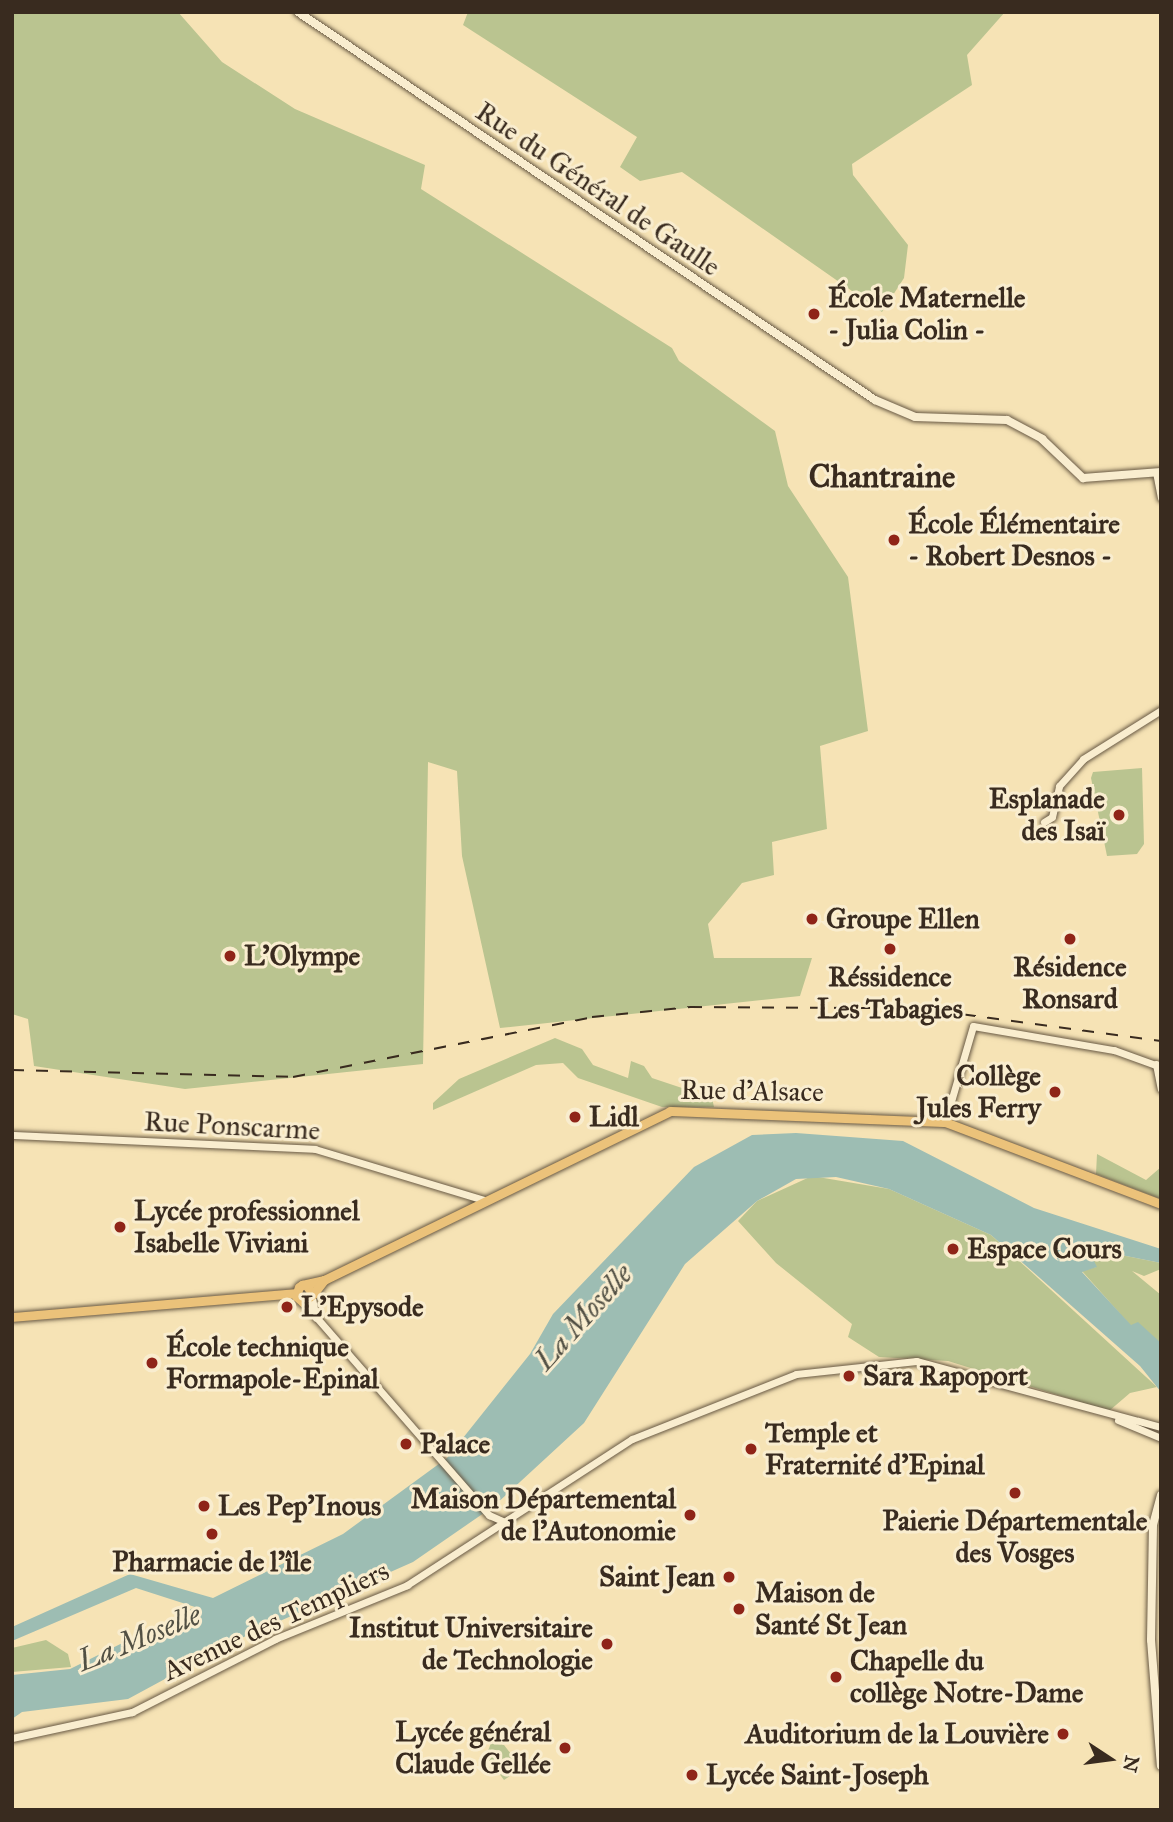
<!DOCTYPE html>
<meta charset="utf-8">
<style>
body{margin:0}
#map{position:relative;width:1173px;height:1822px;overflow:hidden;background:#f6e3b5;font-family:"IM FELL Great Primer",serif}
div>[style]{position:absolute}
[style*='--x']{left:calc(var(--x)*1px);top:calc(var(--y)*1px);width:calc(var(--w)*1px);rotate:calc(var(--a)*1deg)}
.green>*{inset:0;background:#bac490}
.water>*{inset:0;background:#9dbdb3}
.roads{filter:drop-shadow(0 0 2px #685944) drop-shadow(0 0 2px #685944)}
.tertiary>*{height:7px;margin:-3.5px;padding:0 3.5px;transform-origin:3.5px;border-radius:3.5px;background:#f9edcf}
.secondary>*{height:8px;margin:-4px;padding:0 4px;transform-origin:4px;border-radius:4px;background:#f9edcf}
.primary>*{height:9px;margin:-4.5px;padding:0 4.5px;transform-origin:4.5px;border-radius:4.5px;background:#ebc27a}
.rail>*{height:2px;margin-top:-1px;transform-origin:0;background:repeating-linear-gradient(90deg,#392b1f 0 12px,transparent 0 24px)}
.dots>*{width:19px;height:19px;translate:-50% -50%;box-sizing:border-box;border:4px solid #f9edcf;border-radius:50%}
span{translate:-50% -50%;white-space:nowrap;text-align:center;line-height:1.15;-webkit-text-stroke:6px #f9edcf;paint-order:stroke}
.street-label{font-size:28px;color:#392b1f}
.poi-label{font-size:28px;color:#392b1f;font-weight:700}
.left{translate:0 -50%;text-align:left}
.right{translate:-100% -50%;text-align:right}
.water-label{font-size:30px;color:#525044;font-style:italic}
.quarter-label{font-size:32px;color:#392b1f;font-weight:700}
.frame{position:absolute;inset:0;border:14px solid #392b1f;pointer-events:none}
.north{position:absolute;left:1075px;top:1724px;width:70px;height:70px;-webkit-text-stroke:5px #f9edcf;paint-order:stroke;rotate:103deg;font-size:19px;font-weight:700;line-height:28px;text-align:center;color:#392b1f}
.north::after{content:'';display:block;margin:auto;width:24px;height:32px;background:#392b1f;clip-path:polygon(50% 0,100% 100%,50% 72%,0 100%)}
</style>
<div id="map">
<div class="green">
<div style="clip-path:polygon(12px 12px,178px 12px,222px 62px,295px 109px,425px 165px,421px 189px,672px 348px,679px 361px,775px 431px,788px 486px,848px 577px,868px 731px,820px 746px,827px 829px,772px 842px,774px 875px,742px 883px,708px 924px,714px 958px,812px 958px,800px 996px,500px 1028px,462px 856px,457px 771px,428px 762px,423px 1064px,185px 1089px,34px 1066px,28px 1019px,12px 1014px)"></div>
<div style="clip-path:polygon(468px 12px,1005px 12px,967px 55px,972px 85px,852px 164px,853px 175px,908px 245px,904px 278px,882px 312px,682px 172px,640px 181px,620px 167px,637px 137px,463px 25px)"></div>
<div style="clip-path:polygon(1142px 768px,1144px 844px,1137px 854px,1107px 856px,1091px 778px,1093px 772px)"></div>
<div style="clip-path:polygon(555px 1038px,582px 1049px,593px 1065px,628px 1078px,631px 1061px,644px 1066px,652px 1078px,712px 1098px,714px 1107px,662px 1107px,578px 1078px,563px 1063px,536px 1065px,433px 1110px,433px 1103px,459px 1079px)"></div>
<div style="clip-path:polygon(1097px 1154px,1146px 1180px,1161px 1167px,1161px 1199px,1096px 1174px)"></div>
<div style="clip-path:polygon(812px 1176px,889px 1189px,991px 1235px,1157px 1387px,1130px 1393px,1109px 1411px,948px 1361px,879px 1357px,848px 1337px,852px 1324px,776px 1263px,738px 1221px,757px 1201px)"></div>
<div style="clip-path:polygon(1121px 1255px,1161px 1263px,1161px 1269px,1144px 1276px,1132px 1271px,1161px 1295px,1161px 1343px,1131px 1326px,1082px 1271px,1096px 1267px,1093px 1261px)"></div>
<div style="clip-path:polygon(46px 1640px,68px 1654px,71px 1667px,12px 1672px,12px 1648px)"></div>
<div style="clip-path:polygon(491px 1743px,504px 1745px,526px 1773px,519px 1770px,504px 1780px,486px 1756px)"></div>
</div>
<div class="water">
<div style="clip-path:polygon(796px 1133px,903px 1141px,1034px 1208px,1161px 1249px,1161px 1263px,1121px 1255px,1094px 1261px,1097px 1267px,1082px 1272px,1131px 1325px,1138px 1322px,1161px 1343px,1161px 1392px,1140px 1366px,991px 1235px,889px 1189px,836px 1177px,796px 1179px,757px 1201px,685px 1264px,584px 1423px,494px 1506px,413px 1562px,237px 1640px,128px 1699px,22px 1712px,12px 1719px,12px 1675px,70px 1669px,195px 1607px,136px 1588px,12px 1641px,12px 1627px,130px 1574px,213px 1598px,343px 1534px,447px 1458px,530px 1354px,553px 1314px,694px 1167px,752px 1135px)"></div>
</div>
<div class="roads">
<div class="tertiary">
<div style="--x:1156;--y:472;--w:26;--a:79"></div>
<div style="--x:1044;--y:822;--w:9;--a:-32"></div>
<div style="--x:1052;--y:817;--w:32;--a:-77"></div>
<div style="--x:1059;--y:786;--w:36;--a:-48"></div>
<div style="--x:1083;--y:759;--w:92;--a:-32.1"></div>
<div style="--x:1156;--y:1064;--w:25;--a:79"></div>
<div style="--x:945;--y:1122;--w:100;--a:-73.7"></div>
<div style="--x:973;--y:1026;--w:143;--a:9.7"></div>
<div style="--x:1114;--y:1050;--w:50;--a:19.9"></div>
<div style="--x:12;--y:1135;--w:303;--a:2.6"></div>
<div style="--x:315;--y:1149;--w:177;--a:16.8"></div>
<div style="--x:312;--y:1298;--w:20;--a:79"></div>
<div style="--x:303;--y:1302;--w:283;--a:48.9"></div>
<div style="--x:489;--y:1515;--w:17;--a:24"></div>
<div style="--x:1118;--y:1420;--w:47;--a:22.7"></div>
<div style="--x:12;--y:1738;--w:123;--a:-12.2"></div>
<div style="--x:132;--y:1712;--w:161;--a:-27"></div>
<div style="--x:275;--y:1639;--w:143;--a:-22.2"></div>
<div style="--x:407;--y:1585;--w:268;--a:-33"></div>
<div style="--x:632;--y:1439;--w:176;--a:-21.6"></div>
<div style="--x:796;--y:1374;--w:121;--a:-6.2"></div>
<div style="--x:916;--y:1361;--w:254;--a:15.1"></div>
</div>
<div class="secondary">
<div style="--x:298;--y:12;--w:695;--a:33.92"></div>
<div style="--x:875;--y:400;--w:43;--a:23"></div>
<div style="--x:915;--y:417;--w:92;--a:1.9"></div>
<div style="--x:1007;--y:420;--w:40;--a:28"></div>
<div style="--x:1042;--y:439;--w:57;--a:43.6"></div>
<div style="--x:1083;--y:478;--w:78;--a:-4.4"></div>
<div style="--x:1161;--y:1495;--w:31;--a:105"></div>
<div style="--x:1153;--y:1525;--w:115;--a:91"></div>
<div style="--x:1151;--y:1640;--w:126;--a:85.5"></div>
</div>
<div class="primary">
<div style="--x:324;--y:1280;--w:385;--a:-26"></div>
<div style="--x:670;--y:1111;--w:275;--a:2.3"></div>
<div style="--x:945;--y:1122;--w:231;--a:20.8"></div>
<div style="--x:306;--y:1285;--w:11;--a:52"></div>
<div style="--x:313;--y:1294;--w:13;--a:141"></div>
<div style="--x:303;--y:1302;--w:9;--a:-139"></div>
<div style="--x:296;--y:1296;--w:9;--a:-72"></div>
<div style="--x:299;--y:1287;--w:4;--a:-34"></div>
<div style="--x:302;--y:1285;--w:23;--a:-13"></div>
<div style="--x:324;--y:1280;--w:18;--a:128"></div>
<div style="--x:12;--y:1317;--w:285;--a:-4.8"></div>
</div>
</div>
<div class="rail">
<div style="--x:12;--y:1070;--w:281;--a:1.4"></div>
<div style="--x:293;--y:1077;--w:305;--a:-11.3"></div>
<div style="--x:592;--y:1017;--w:99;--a:-5.8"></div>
<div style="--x:690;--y:1007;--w:226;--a:0.3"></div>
<div style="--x:916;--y:1008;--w:247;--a:7.7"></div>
</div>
<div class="dots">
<div style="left:814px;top:314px;background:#8f2418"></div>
<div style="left:894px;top:540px;background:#8f2418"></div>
<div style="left:1119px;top:815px;background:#8f2418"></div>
<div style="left:812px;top:919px;background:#8f2418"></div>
<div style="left:1070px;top:939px;background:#8f2418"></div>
<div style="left:890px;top:949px;background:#8f2418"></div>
<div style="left:230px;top:956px;background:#8f2418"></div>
<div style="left:1055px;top:1092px;background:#8f2418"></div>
<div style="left:575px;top:1117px;background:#8f2418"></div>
<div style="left:120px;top:1227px;background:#8f2418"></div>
<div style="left:953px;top:1249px;background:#8f2418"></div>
<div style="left:287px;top:1307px;background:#8f2418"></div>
<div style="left:152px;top:1363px;background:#8f2418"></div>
<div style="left:849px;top:1376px;background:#8f2418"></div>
<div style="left:406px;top:1444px;background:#8f2418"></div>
<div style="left:751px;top:1449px;background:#8f2418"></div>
<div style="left:1015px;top:1493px;background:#8f2418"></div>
<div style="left:204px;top:1506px;background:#8f2418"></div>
<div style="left:690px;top:1515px;background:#8f2418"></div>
<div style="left:212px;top:1534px;background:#8f2418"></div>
<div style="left:729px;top:1577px;background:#8f2418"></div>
<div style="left:739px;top:1609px;background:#8f2418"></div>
<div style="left:607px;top:1644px;background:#8f2418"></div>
<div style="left:836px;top:1677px;background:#8f2418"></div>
<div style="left:1063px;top:1734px;background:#8f2418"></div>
<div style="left:565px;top:1748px;background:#8f2418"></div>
<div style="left:692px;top:1775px;background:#8f2418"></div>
</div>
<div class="street-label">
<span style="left:598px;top:189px;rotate:34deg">Rue du Général de Gaulle</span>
<span style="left:752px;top:1091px;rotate:1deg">Rue d'Alsace</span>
<span style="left:232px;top:1126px;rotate:3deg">Rue Ponscarme</span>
<span style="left:276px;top:1621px;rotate:-25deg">Avenue des Templiers</span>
</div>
<div class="poi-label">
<span class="left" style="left:828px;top:314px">École Maternelle<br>- Julia Colin -</span>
<span class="left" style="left:908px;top:540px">École Élémentaire<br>- Robert Desnos -</span>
<span class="right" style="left:1105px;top:815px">Esplanade<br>des Isaï</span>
<span class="left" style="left:826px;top:919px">Groupe Ellen</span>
<span class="left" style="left:244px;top:956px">L'Olympe</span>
<span style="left:1070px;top:983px">Résidence<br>Ronsard</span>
<span style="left:890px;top:993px">Réssidence<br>Les Tabagies</span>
<span class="right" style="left:1041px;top:1092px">Collège<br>Jules Ferry</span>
<span class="left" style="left:589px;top:1117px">Lidl</span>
<span class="left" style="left:134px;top:1227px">Lycée professionnel<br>Isabelle Viviani</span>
<span class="left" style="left:967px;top:1249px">Espace Cours</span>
<span class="left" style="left:301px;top:1307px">L'Epysode</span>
<span class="left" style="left:166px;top:1363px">École technique<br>Formapole-Epinal</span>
<span class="left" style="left:863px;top:1376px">Sara Rapoport</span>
<span class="left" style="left:765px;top:1449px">Temple et<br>Fraternité d'Epinal</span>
<span class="left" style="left:420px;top:1444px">Palace</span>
<span class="right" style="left:676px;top:1515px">Maison Départemental<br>de l'Autonomie</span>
<span class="left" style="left:218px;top:1506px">Les Pep'Inous</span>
<span style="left:1015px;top:1537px">Paierie Départementale<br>des Vosges</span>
<span style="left:212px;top:1562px">Pharmacie de l'île</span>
<span class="right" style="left:715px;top:1577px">Saint Jean</span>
<span class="left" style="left:755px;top:1609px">Maison de<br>Santé St Jean</span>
<span class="right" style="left:593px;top:1644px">Institut Universitaire<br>de Technologie</span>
<span class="left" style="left:850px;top:1677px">Chapelle du<br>collège Notre-Dame</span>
<span class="right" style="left:551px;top:1748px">Lycée général<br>Claude Gellée</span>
<span class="right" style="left:1049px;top:1734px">Auditorium de la Louvière</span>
<span class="left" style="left:706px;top:1775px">Lycée Saint-Joseph</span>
</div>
<div class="water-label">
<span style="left:583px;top:1317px;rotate:-48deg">La Moselle</span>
<span style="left:139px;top:1638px;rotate:-22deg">La Moselle</span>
</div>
<div class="quarter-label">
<span style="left:882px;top:477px">Chantraine</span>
</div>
<div class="frame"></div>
<div class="north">N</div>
</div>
